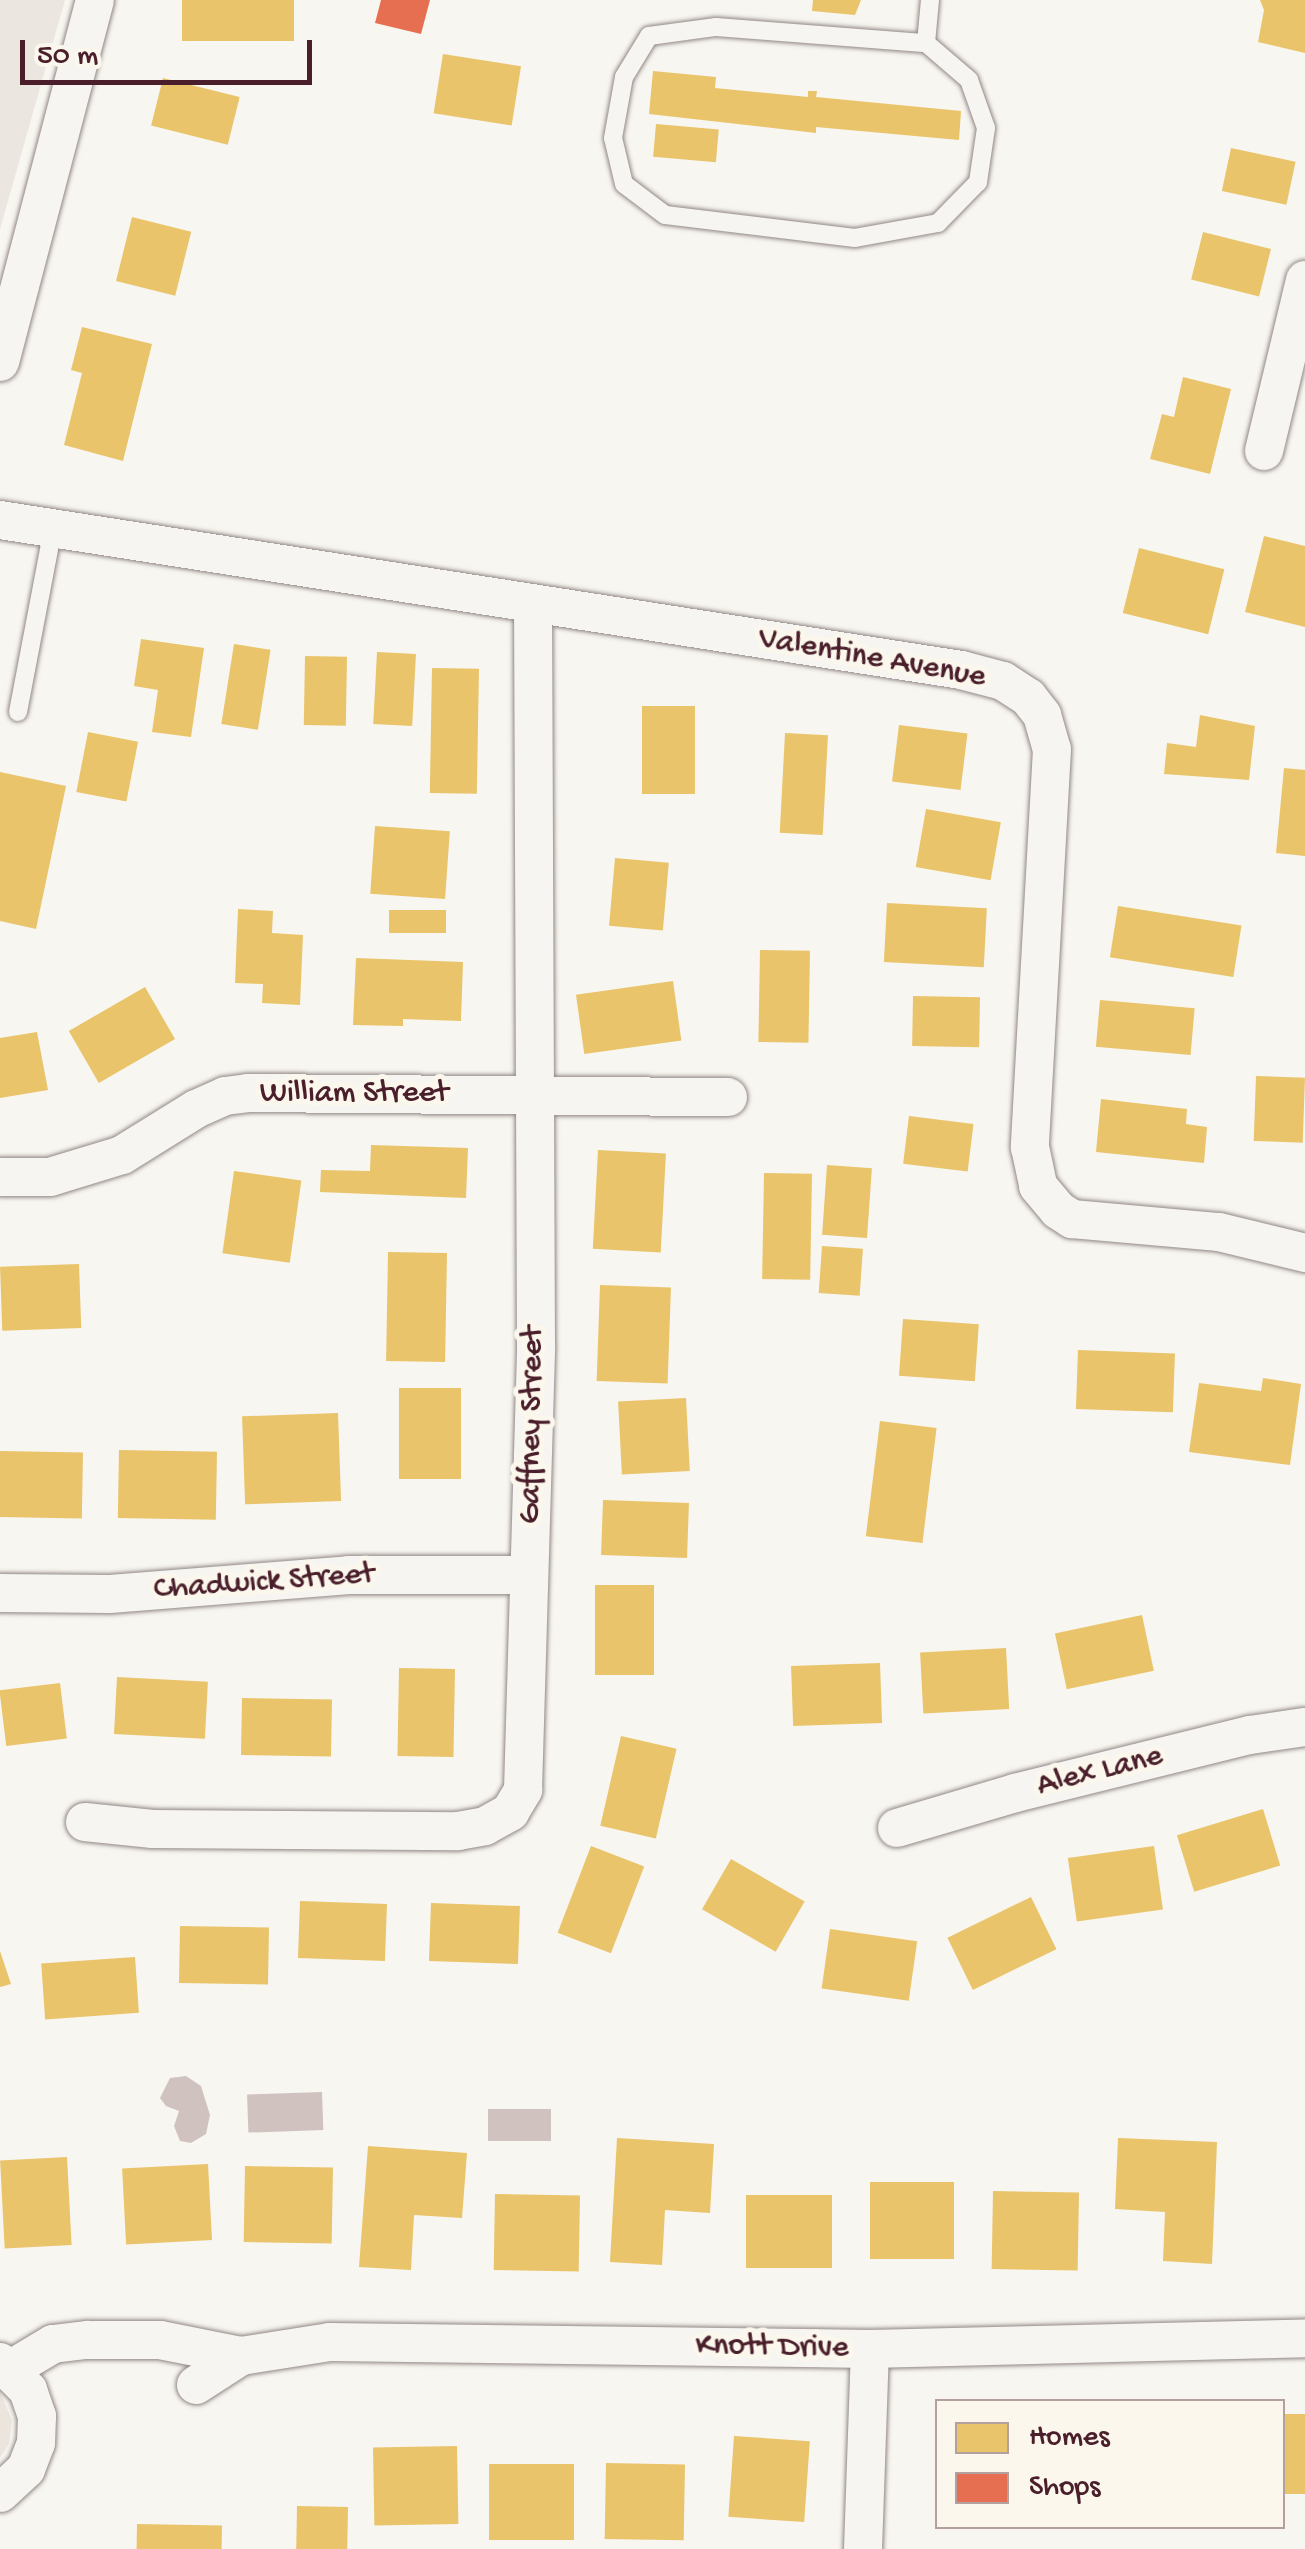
<!DOCTYPE html>
<style>
body{margin:0}
#map{position:relative;width:1305px;height:2549px;overflow:hidden;background:#f8f6f0;font-family:"Gochi Hand",sans-serif}
div>[style]{position:absolute}
[style*='--x']{left:calc(var(--x)*1px);top:calc(var(--y)*1px);width:calc(var(--w)*1px);rotate:calc(var(--a)*1deg)}
.built>*{inset:0;background:#ebe6df}
.green>*{inset:0;background:#ece5de}
.water>*{inset:0;background:#d0c3bf;transform-origin:0 0}
.homes>*{inset:0;background:#e9c46a;transform-origin:0 0}
.shops>*{inset:0;background:#e76f51}
.roads{filter:drop-shadow(0 0 2px #918787) drop-shadow(0 0 2px #918787)}
.service>*{height:18px;margin:-9px;padding:0 9px;transform-origin:9px;border-radius:9px;background:#f6f5f1}
.minor>*{height:38px;margin:-19px;padding:0 19px;transform-origin:19px;border-radius:19px;background:#f6f5f1}
span{translate:-50% -50%;white-space:nowrap;text-align:center;line-height:1.15;-webkit-text-stroke:10px #fbf7ec;paint-order:stroke}
.street-label{font-size:32px;color:#4a1f2b}
.legend{position:absolute;left:935px;top:2399px;width:350px;height:130px;box-sizing:border-box;background:#fbf7ec;border:2px solid #b4a19f;margin:0;padding:12px 18px;list-style:none;font-size:30px;color:#4a1f2b}
.legend li{display:flex;align-items:center;gap:20px;height:50px}
.legend b{width:50px;border:2px solid #b4a19f}
.scale{position:absolute;left:20px;top:40px;width:292px;height:45px;box-sizing:border-box;border:5px solid #4a1f2b;border-top:0;padding-left:12px;font-size:30px;line-height:35px;white-space:nowrap;color:#4a1f2b;-webkit-text-stroke:8px #fbf7ec;paint-order:stroke}
</style>
<div id="map">
<div class="built">
<div style="clip-path:polygon(0 0,65px 0,0 229px)"></div>
</div>
<div class="green">
<div style="clip-path:polygon(0 2392px,12px 2420px,9px 2444px,0 2458px)"></div>
</div>
<div class="water">
<div style="clip-path:polygon(186px 2076px,201px 2086px,210px 2115px,206px 2134px,191px 2143px,180px 2141px,174px 2126px,179px 2111px,166px 2106px,160px 2098px,170px 2078px)"></div>
<div style="left:322px;top:2092px;width:38px;height:75px;rotate:88deg"></div>
<div style="left:551px;top:2109px;width:32px;height:63px;rotate:90deg"></div>
</div>
<div class="homes">
<div style="left:182px;top:0;width:112px;height:41px"></div>
<div style="clip-path:polygon(813px 0,861px 0,855px 15px,812px 11px)"></div>
<div style="clip-path:polygon(1260px 0,1305px 0,1305px 53px,1258px 42px,1264px 10px)"></div>
<div style="left:443px;top:54px;width:79px;height:60px;rotate:9deg"></div>
<div style="clip-path:polygon(653px 71px,716px 77px,715px 88px,808px 97px,808px 91px,817px 91px,816px 97px,961px 111px,959px 140px,816px 127px,816px 133px,649px 114px)"></div>
<div style="left:163px;top:78px;width:79px;height:49px;rotate:14deg"></div>
<div style="left:656px;top:124px;width:63px;height:33px;rotate:5deg"></div>
<div style="left:1231px;top:148px;width:66px;height:44px;rotate:12deg"></div>
<div style="left:132px;top:217px;width:61px;height:66px;rotate:14deg"></div>
<div style="left:1203px;top:232px;width:70px;height:49px;rotate:14deg"></div>
<div style="clip-path:polygon(82px 327px,152px 344px,123px 461px,64px 445px,82px 373px,71px 370px)"></div>
<div style="clip-path:polygon(1183px 377px,1231px 389px,1210px 474px,1150px 459px,1162px 414px,1174px 417px)"></div>
<div style="clip-path:polygon(1264px 536px,1305px 546px,1305px 627px,1245px 612px)"></div>
<div style="left:1139px;top:548px;width:88px;height:67px;rotate:14deg"></div>
<div style="clip-path:polygon(141px 639px,204px 648px,191px 737px,152px 732px,158px 690px,134px 686px)"></div>
<div style="left:234px;top:644px;width:37px;height:81px;rotate:9deg"></div>
<div style="left:377px;top:652px;width:39px;height:72px;rotate:3deg"></div>
<div style="left:305px;top:656px;width:42px;height:69px;rotate:1deg"></div>
<div style="left:432px;top:668px;width:47px;height:125px;rotate:1deg"></div>
<div style="left:642px;top:706px;width:53px;height:88px"></div>
<div style="clip-path:polygon(1200px 715px,1255px 726px,1249px 780px,1164px 774px,1167px 743px,1196px 747px)"></div>
<div style="left:899px;top:725px;width:69px;height:57px;rotate:7deg"></div>
<div style="left:88px;top:732px;width:51px;height:61px;rotate:11deg"></div>
<div style="left:785px;top:733px;width:43px;height:100px;rotate:3deg"></div>
<div style="clip-path:polygon(1284px 768px,1305px 770px,1305px 856px,1276px 853px)"></div>
<div style="clip-path:polygon(0 772px,66px 786px,36px 929px,0 921px)"></div>
<div style="left:926px;top:809px;width:76px;height:59px;rotate:10deg"></div>
<div style="left:375px;top:826px;width:75px;height:68px;rotate:4deg"></div>
<div style="left:615px;top:858px;width:54px;height:68px;rotate:5deg"></div>
<div style="left:887px;top:903px;width:100px;height:59px;rotate:3deg"></div>
<div style="left:1118px;top:906px;width:125px;height:52px;rotate:9deg"></div>
<div style="clip-path:polygon(238px 909px,273px 911px,272px 933px,303px 935px,300px 1005px,262px 1003px,263px 984px,235px 983px)"></div>
<div style="left:446px;top:910px;width:23px;height:57px;rotate:90deg"></div>
<div style="left:760px;top:950px;width:50px;height:92px;rotate:1deg"></div>
<div style="clip-path:polygon(356px 958px,463px 962px,461px 1021px,403px 1019px,403px 1026px,353px 1025px)"></div>
<div style="left:673px;top:981px;width:60px;height:98px;rotate:82deg"></div>
<div style="left:145px;top:987px;width:60px;height:88px;rotate:60deg"></div>
<div style="left:913px;top:996px;width:67px;height:50px;rotate:1deg"></div>
<div style="left:1100px;top:1000px;width:95px;height:47px;rotate:5deg"></div>
<div style="clip-path:polygon(37px 1032px,48px 1090px,0 1098px,0 1038px)"></div>
<div style="left:1256px;top:1076px;width:49px;height:65px;rotate:2deg"></div>
<div style="clip-path:polygon(1101px 1099px,1187px 1109px,1186px 1124px,1207px 1127px,1204px 1163px,1096px 1152px)"></div>
<div style="left:909px;top:1116px;width:65px;height:48px;rotate:7deg"></div>
<div style="clip-path:polygon(371px 1145px,468px 1148px,466px 1198px,320px 1192px,321px 1170px,370px 1171px)"></div>
<div style="left:598px;top:1150px;width:68px;height:99px;rotate:3deg"></div>
<div style="left:827px;top:1165px;width:45px;height:70px;rotate:4deg"></div>
<div style="left:234px;top:1171px;width:68px;height:83px;rotate:8deg"></div>
<div style="left:764px;top:1173px;width:48px;height:106px;rotate:1deg"></div>
<div style="left:822px;top:1246px;width:41px;height:47px;rotate:4deg"></div>
<div style="left:388px;top:1252px;width:59px;height:109px;rotate:1deg"></div>
<div style="left:79px;top:1264px;width:64px;height:79px;rotate:88deg"></div>
<div style="left:600px;top:1285px;width:71px;height:96px;rotate:2deg"></div>
<div style="left:903px;top:1319px;width:76px;height:57px;rotate:4deg"></div>
<div style="left:1078px;top:1350px;width:97px;height:59px;rotate:2deg"></div>
<div style="clip-path:polygon(1263px 1378px,1301px 1384px,1290px 1465px,1189px 1452px,1199px 1383px,1261px 1391px)"></div>
<div style="left:399px;top:1388px;width:62px;height:91px"></div>
<div style="left:686px;top:1398px;width:73px;height:68px;rotate:87deg"></div>
<div style="left:338px;top:1413px;width:88px;height:96px;rotate:88deg"></div>
<div style="left:880px;top:1421px;width:57px;height:116px;rotate:7deg"></div>
<div style="left:119px;top:1450px;width:98px;height:68px;rotate:1deg"></div>
<div style="left:0;top:1451px;width:83px;height:66px;rotate:1deg"></div>
<div style="left:603px;top:1500px;width:86px;height:55px;rotate:2deg"></div>
<div style="left:595px;top:1585px;width:59px;height:90px"></div>
<div style="left:1142px;top:1615px;width:57px;height:89px;rotate:78deg"></div>
<div style="left:1006px;top:1648px;width:61px;height:86px;rotate:87deg"></div>
<div style="left:880px;top:1663px;width:60px;height:89px;rotate:88deg"></div>
<div style="left:399px;top:1668px;width:56px;height:88px;rotate:1deg"></div>
<div style="left:117px;top:1677px;width:91px;height:57px;rotate:3deg"></div>
<div style="left:60px;top:1683px;width:56px;height:61px;rotate:83deg"></div>
<div style="left:242px;top:1698px;width:90px;height:57px;rotate:1deg"></div>
<div style="left:621px;top:1736px;width:57px;height:92px;rotate:13deg"></div>
<div style="left:1263px;top:1809px;width:59px;height:90px;rotate:73deg"></div>
<div style="left:591px;top:1846px;width:57px;height:93px;rotate:21deg"></div>
<div style="left:1154px;top:1846px;width:64px;height:87px;rotate:82deg"></div>
<div style="left:731px;top:1859px;width:85px;height:58px;rotate:30deg"></div>
<div style="left:1031px;top:1897px;width:58px;height:93px;rotate:64deg"></div>
<div style="left:300px;top:1901px;width:87px;height:57px;rotate:2deg"></div>
<div style="left:431px;top:1903px;width:89px;height:58px;rotate:2deg"></div>
<div style="left:180px;top:1926px;width:89px;height:57px;rotate:1deg"></div>
<div style="left:830px;top:1929px;width:88px;height:60px;rotate:8deg"></div>
<div style="clip-path:polygon(0 1951px,11px 1984px,0 1987px)"></div>
<div style="left:135px;top:1957px;width:56px;height:94px;rotate:86deg"></div>
<div style="clip-path:polygon(617px 2138px,714px 2144px,710px 2213px,665px 2210px,662px 2265px,610px 2262px)"></div>
<div style="clip-path:polygon(1118px 2138px,1217px 2142px,1212px 2264px,1163px 2261px,1165px 2212px,1115px 2209px)"></div>
<div style="clip-path:polygon(368px 2146px,467px 2153px,462px 2218px,414px 2215px,411px 2270px,359px 2267px)"></div>
<div style="left:67px;top:2157px;width:88px;height:67px;rotate:87deg"></div>
<div style="left:208px;top:2164px;width:76px;height:86px;rotate:87deg"></div>
<div style="left:245px;top:2166px;width:88px;height:76px;rotate:1deg"></div>
<div style="left:870px;top:2182px;width:84px;height:77px"></div>
<div style="left:993px;top:2191px;width:86px;height:78px;rotate:1deg"></div>
<div style="left:495px;top:2194px;width:85px;height:76px;rotate:1deg"></div>
<div style="left:746px;top:2195px;width:86px;height:73px"></div>
<div style="left:1305px;top:2414px;width:80px;height:23px;rotate:90deg"></div>
<div style="left:734px;top:2436px;width:76px;height:81px;rotate:4deg"></div>
<div style="left:457px;top:2446px;width:78px;height:84px;rotate:89deg"></div>
<div style="left:606px;top:2463px;width:79px;height:76px;rotate:1deg"></div>
<div style="left:574px;top:2464px;width:76px;height:85px;rotate:90deg"></div>
<div style="left:297px;top:2506px;width:51px;height:43px;rotate:1deg"></div>
<div style="left:137px;top:2524px;width:85px;height:25px;rotate:1deg"></div>
</div>
<div class="shops">
<div style="clip-path:polygon(381px 0,430px 0,421px 34px,375px 23px)"></div>
</div>
<div class="roads">
<div class="service">
<div style="--x:716;--y:27;--w:211;--a:4.4"></div>
<div style="--x:926;--y:43;--w:57;--a:40.7"></div>
<div style="--x:969;--y:80;--w:51;--a:70.5"></div>
<div style="--x:986;--y:128;--w:55;--a:98.4"></div>
<div style="--x:978;--y:182;--w:57;--a:134.3"></div>
<div style="--x:938;--y:223;--w:84;--a:169.8"></div>
<div style="--x:855;--y:238;--w:191;--a:-173.1"></div>
<div style="--x:665;--y:215;--w:51;--a:-142.9"></div>
<div style="--x:624;--y:184;--w:47;--a:-103.4"></div>
<div style="--x:613;--y:138;--w:62;--a:-79.8"></div>
<div style="--x:624;--y:77;--w:48;--a:-58.6"></div>
<div style="--x:649;--y:36;--w:68;--a:-7.7"></div>
<div style="--x:926;--y:43;--w:43;--a:-84.7"></div>
<div style="--x:18;--y:712;--w:187;--a:-79.2"></div>
</div>
<div class="minor">
<div style="--x:0;--y:362;--w:374;--a:-75.3"></div>
<div style="--x:1264;--y:451;--w:176;--a:-76.5"></div>
<div style="--x:0;--y:520;--w:973;--a:8.87"></div>
<div style="--x:961;--y:670;--w:43;--a:14.7"></div>
<div style="--x:1003;--y:681;--w:30;--a:33"></div>
<div style="--x:1028;--y:697;--w:23;--a:52"></div>
<div style="--x:1042;--y:715;--w:35;--a:74"></div>
<div style="--x:1052;--y:749;--w:399;--a:93.2"></div>
<div style="--x:1030;--y:1147;--w:40;--a:78"></div>
<div style="--x:1038;--y:1186;--w:31;--a:50"></div>
<div style="--x:1058;--y:1210;--w:17;--a:33"></div>
<div style="--x:1072;--y:1219;--w:148;--a:5.1"></div>
<div style="--x:1219;--y:1232;--w:89;--a:13.7"></div>
<div style="--x:0;--y:1177;--w:50;--a:0"></div>
<div style="--x:50;--y:1177;--w:75;--a:-17"></div>
<div style="--x:122;--y:1155;--w:87;--a:-31.9"></div>
<div style="--x:196;--y:1109;--w:32;--a:-24"></div>
<div style="--x:225;--y:1096;--w:23;--a:-7"></div>
<div style="--x:248;--y:1093;--w:480;--a:0.5"></div>
<div style="--x:0;--y:1593;--w:110;--a:0.5"></div>
<div style="--x:110;--y:1594;--w:240;--a:-4.5"></div>
<div style="--x:349;--y:1575;--w:180;--a:0"></div>
<div style="--x:85;--y:1822;--w:68;--a:5.9"></div>
<div style="--x:153;--y:1829;--w:305;--a:0.4"></div>
<div style="--x:458;--y:1831;--w:27;--a:-10"></div>
<div style="--x:485;--y:1826;--w:29;--a:-29"></div>
<div style="--x:510;--y:1812;--w:26;--a:-59"></div>
<div style="--x:523;--y:1790;--w:444;--a:-88.3"></div>
<div style="--x:536;--y:1346;--w:742;--a:-90.23"></div>
<div style="--x:897;--y:1828;--w:123;--a:-16.5"></div>
<div style="--x:1015;--y:1793;--w:242;--a:-13.9"></div>
<div style="--x:1250;--y:1735;--w:56;--a:-8.3"></div>
<div style="--x:0;--y:2362;--w:40;--a:45"></div>
<div style="--x:28;--y:2390;--w:28;--a:71"></div>
<div style="--x:37;--y:2416;--w:27;--a:92"></div>
<div style="--x:36;--y:2443;--w:28;--a:111"></div>
<div style="--x:26;--y:2469;--w:35;--a:137"></div>
<div style="--x:11;--y:2369;--w:49;--a:-30.8"></div>
<div style="--x:53;--y:2344;--w:35;--a:-7"></div>
<div style="--x:88;--y:2340;--w:72;--a:0"></div>
<div style="--x:160;--y:2340;--w:83;--a:11.2"></div>
<div style="--x:196;--y:2385;--w:54;--a:-32.8"></div>
<div style="--x:241;--y:2356;--w:90;--a:-8.9"></div>
<div style="--x:330;--y:2342;--w:540;--a:0.74"></div>
<div style="--x:870;--y:2349;--w:435;--a:-1.4"></div>
<div style="--x:863;--y:2549;--w:200;--a:-88"></div>
</div>
</div>
<div class="street-label">
<span style="left:872px;top:659px;rotate:10deg">Valentine Avenue</span>
<span style="left:354px;top:1094px">William Street</span>
<span style="left:533px;top:1425px;rotate:-89deg">Gaffney Street</span>
<span style="left:264px;top:1583px;rotate:-4deg">Chadwick Street</span>
<span style="left:1100px;top:1772px;rotate:-14deg">Alex Lane</span>
<span style="left:772px;top:2348px;rotate:1deg">Knott Drive</span>
</div>
<ul class="legend">
<li><b style="height:28px;background:#e9c46a"></b>Homes</li>
<li><b style="height:28px;background:#e76f51"></b>Shops</li>
</ul>
<div class="scale">50 m</div>
</div>
